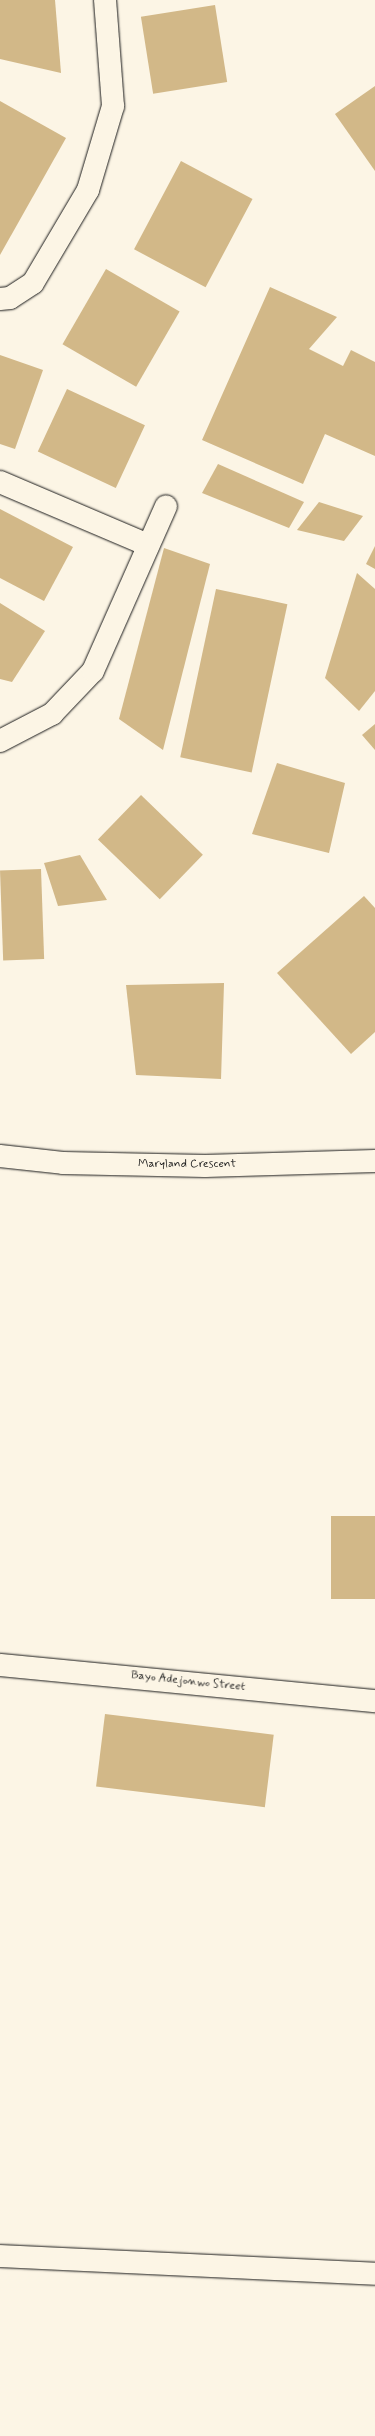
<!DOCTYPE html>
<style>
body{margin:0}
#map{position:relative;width:375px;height:2436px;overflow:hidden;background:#fcf5e5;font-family:Mynerve,sans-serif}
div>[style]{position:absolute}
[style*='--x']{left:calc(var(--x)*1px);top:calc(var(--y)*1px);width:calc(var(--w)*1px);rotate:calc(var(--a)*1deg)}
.building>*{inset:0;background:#d2b888;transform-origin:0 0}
.roads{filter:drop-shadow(0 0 1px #1c1c1c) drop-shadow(0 0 1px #1c1c1c)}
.minor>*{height:22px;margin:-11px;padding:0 11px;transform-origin:11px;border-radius:11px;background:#fcf5e5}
span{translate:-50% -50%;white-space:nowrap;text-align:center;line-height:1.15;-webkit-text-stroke:3px #fcf5e5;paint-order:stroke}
.street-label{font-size:12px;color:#1c1c1c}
</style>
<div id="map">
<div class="building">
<div style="clip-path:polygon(0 0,55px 0,61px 73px,0 59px)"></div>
<div style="left:215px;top:5px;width:78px;height:75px;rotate:81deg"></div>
<div style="clip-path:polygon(375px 86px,375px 171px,335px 114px)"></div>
<div style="clip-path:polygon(0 101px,66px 138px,0 255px)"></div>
<div style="left:181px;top:161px;width:81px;height:100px;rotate:28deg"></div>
<div style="left:106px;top:269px;width:85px;height:87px;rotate:30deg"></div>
<div style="clip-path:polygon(270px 287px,337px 317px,309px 349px,343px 366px,351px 350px,375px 362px,375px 456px,325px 434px,303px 484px,202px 440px)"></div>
<div style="clip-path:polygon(0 355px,43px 370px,15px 449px,0 444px)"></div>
<div style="left:67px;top:389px;width:86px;height:69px;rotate:25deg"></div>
<div style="clip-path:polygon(218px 464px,304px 502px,289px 528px,202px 493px)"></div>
<div style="clip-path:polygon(319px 502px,363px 516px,344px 541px,297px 530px)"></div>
<div style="clip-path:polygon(0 509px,73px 547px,44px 601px,0 578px)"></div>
<div style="clip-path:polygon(375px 546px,375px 569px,366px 564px)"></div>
<div style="clip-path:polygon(164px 548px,210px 564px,163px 750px,119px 719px)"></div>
<div style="clip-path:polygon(357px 573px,375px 589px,375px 691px,359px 711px,325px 678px)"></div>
<div style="left:216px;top:589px;width:73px;height:172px;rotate:12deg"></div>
<div style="clip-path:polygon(0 603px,45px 631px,12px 682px,0 679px)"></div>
<div style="clip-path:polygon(375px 724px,375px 750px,362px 735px)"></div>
<div style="clip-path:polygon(277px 763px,345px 783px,329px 853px,252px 834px)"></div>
<div style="left:141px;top:795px;width:86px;height:62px;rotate:44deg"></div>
<div style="clip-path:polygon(80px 855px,107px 900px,58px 906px,44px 863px)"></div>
<div style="left:41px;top:869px;width:90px;height:41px;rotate:88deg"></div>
<div style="clip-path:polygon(364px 896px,375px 908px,375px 1032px,351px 1054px,277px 973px)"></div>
<div style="clip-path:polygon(224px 983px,221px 1079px,136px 1075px,126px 985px)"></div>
<div style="left:331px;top:1516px;width:44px;height:83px"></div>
<div style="left:105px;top:1714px;width:170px;height:73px;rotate:7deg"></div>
</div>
<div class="roads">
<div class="minor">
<div style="--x:0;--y:299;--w:10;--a:-6"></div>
<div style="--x:10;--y:298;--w:27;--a:-33"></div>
<div style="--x:33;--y:283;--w:108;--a:-59.4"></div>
<div style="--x:88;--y:190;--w:88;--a:-73.4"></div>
<div style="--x:113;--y:106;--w:106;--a:-94.3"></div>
<div style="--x:0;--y:482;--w:161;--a:23.1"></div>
<div style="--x:0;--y:741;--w:59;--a:-27.4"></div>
<div style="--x:52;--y:714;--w:59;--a:-46.4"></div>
<div style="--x:93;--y:671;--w:180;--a:-66.1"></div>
<div style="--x:0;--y:1156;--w:63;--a:6.3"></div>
<div style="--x:63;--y:1163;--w:142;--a:1.2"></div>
<div style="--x:205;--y:1166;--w:170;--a:-1.7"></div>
<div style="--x:0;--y:1665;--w:377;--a:5.5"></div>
<div style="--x:0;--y:2256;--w:375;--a:2.7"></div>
</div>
</div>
<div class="street-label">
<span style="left:187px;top:1165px">Maryland Crescent</span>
<span style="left:188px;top:1682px;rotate:6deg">Bayo Adejonwo Street</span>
</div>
</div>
